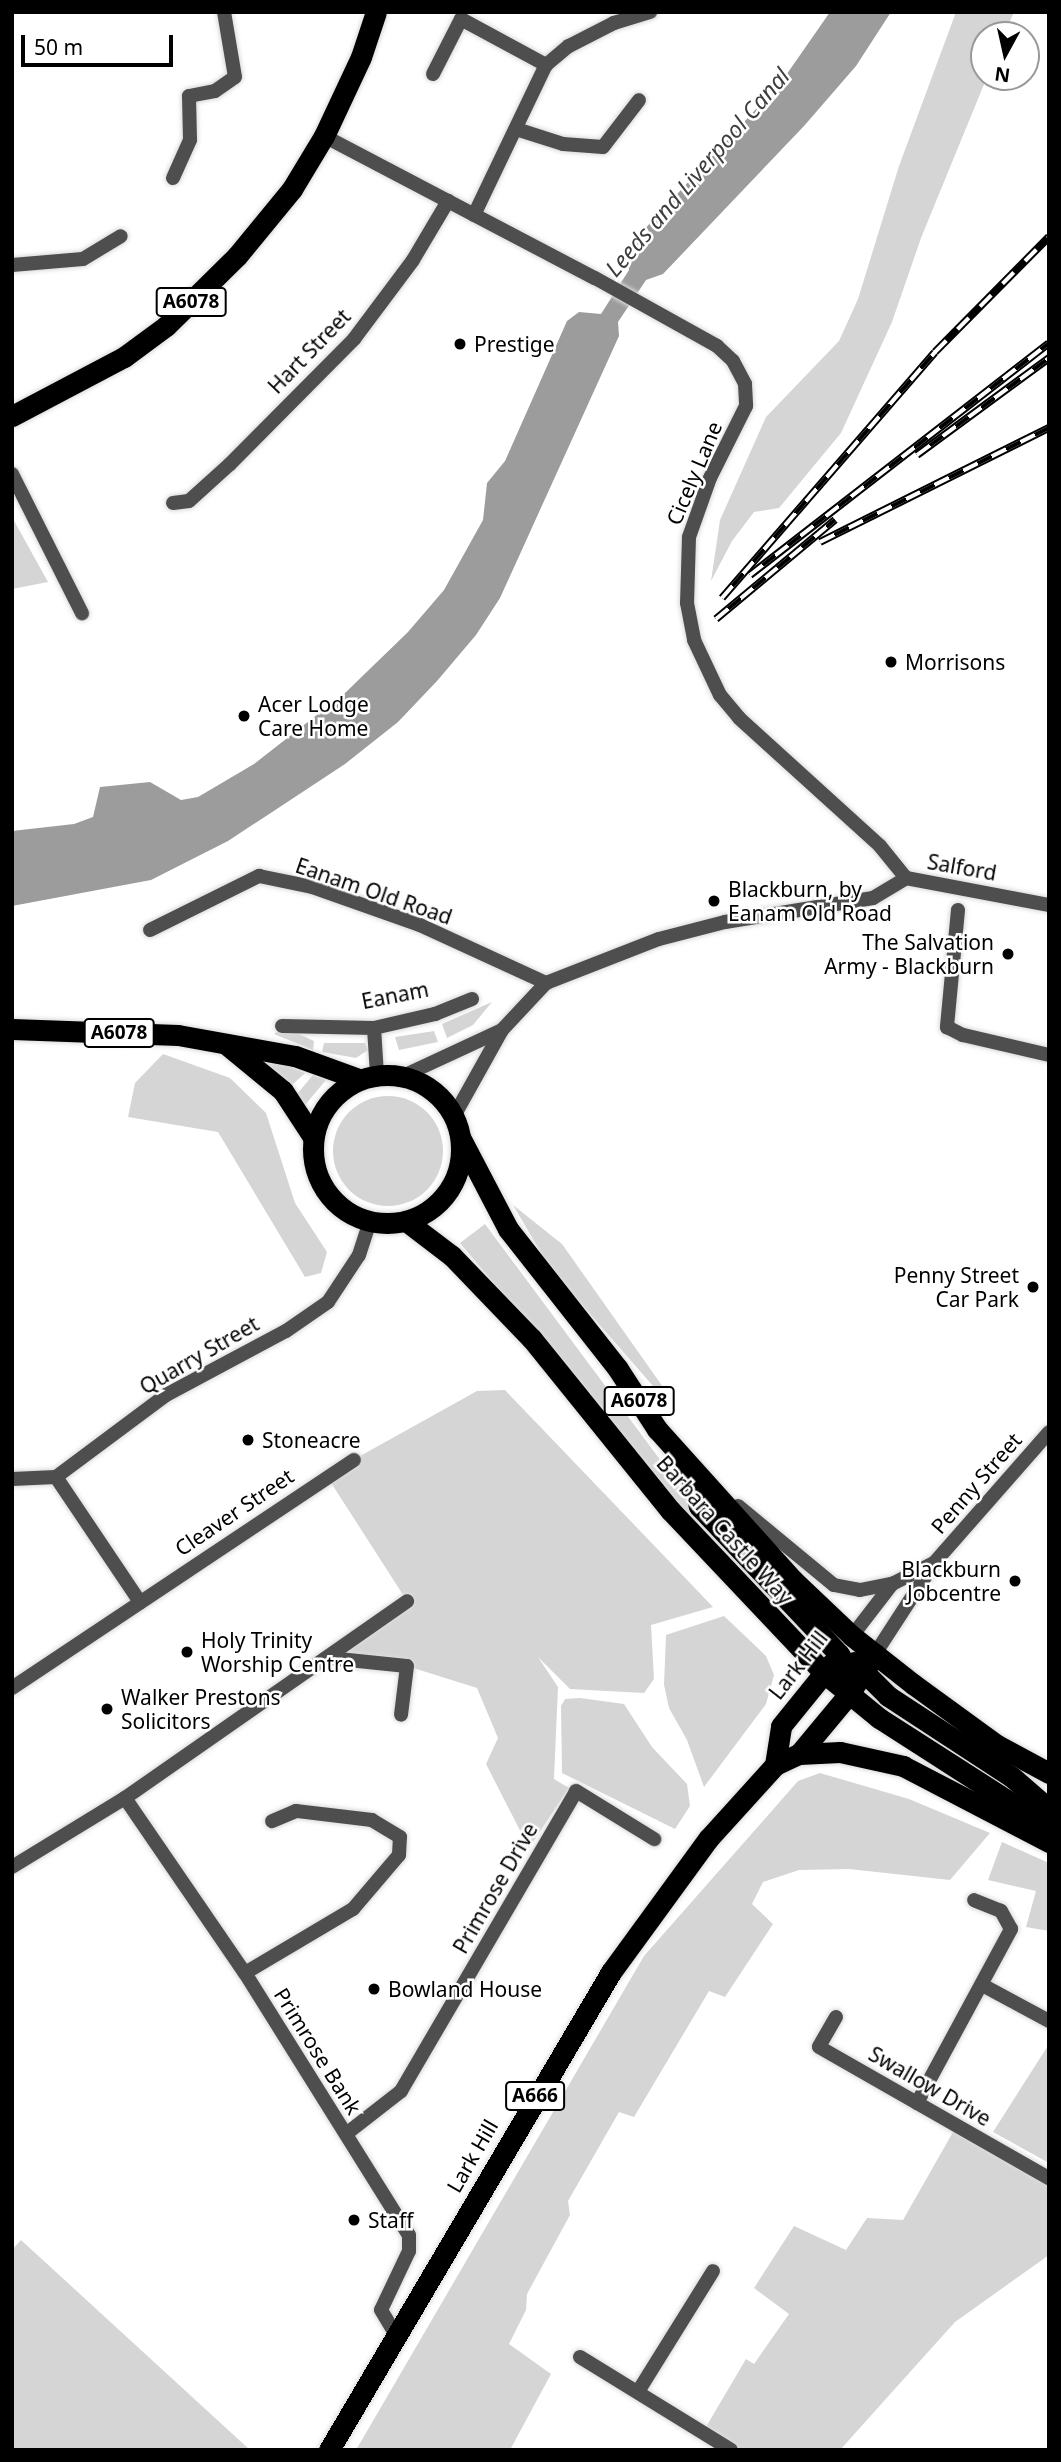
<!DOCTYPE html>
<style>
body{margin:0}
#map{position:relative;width:1061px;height:2462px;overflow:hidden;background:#fff;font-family:"Noto Sans",sans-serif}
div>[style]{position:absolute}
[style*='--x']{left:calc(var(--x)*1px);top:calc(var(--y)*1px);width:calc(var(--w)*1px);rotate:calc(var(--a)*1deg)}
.green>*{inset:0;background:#d5d5d5}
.round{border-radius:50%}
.water>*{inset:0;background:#9c9c9c}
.roads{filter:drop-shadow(0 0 2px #dbdbdb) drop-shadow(0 0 2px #dbdbdb)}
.street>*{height:14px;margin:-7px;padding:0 7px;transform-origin:7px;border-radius:7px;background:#4e4e4e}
.highway>*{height:21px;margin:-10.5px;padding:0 10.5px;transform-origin:10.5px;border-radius:10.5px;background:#000}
.highway>.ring{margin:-10.5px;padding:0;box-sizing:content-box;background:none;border:21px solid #000;border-radius:50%}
.rail>*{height:8px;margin-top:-4px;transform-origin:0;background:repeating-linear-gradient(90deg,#fff 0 16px,#000 0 32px);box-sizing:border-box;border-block:2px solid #000}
.dots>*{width:19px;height:19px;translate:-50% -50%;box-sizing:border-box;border:4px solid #fff;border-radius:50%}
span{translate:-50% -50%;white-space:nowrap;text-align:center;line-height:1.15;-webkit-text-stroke:5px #fff;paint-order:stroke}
.shield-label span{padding:2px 5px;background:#fff;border:2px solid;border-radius:5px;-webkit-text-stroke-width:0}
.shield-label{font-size:19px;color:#000;font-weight:700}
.poi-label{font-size:21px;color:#000}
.left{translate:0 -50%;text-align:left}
.right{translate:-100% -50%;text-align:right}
.street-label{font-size:21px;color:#000}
.water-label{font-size:23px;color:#3d3d3d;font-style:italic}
.frame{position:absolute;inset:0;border:14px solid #000;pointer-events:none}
.north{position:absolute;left:970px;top:21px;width:70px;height:70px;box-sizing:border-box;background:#fff;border:2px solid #999;border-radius:50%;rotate:188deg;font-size:19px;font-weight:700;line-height:28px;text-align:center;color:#000}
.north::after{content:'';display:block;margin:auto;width:24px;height:32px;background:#000;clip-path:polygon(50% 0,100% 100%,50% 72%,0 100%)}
.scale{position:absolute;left:21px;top:35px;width:152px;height:32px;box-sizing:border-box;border:4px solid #000;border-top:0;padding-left:9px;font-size:21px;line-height:24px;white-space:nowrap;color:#000;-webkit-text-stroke:5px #fff;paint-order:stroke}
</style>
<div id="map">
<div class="green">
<div style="clip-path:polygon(956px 12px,1014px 12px,1004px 35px,984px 35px,987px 77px,921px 238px,892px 322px,841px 433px,779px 508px,754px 512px,732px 541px,711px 581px,720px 520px,766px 417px,839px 341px,858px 299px,899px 166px)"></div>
<div style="clip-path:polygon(12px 517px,48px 582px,12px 589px)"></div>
<div style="clip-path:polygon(492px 1002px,473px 1025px,447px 1038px,442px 1024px)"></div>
<div style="clip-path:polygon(284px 1027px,314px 1041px,313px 1050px,274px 1034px)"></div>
<div style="clip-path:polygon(434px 1031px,438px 1042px,399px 1050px,395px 1037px)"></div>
<div style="clip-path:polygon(324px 1043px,365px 1043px,368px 1050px,356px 1058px,322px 1052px)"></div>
<div style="clip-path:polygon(163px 1054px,230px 1078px,266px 1113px,295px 1203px,327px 1252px,321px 1273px,305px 1277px,218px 1132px,128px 1117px,135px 1083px)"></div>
<div style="clip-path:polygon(272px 1059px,305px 1073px,291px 1086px,266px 1062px)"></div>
<div style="clip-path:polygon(313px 1075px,326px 1080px,305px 1105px,297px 1094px)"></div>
<div class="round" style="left:333px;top:1096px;width:110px;height:110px"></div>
<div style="clip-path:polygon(513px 1205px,562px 1244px,663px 1387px,653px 1386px,550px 1268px)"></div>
<div style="clip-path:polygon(485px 1224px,667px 1469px,703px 1524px,697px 1526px,460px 1243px)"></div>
<div style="clip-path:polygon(505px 1390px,713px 1607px,651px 1625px,654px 1679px,644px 1693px,570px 1689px,538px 1657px,558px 1687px,554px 1779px,569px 1788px,529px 1848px,486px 1764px,498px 1738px,477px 1688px,407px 1666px,329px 1658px,407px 1601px,326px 1475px,477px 1391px)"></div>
<div style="clip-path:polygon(724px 1616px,766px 1656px,774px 1675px,766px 1704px,704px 1787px,687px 1740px,669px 1708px,664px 1685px,666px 1635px)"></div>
<div style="clip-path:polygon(580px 1698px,624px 1704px,652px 1747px,687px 1784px,690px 1806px,675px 1829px,562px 1773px,561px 1706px,565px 1699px)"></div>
<div style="clip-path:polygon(820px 1773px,909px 1799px,990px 1833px,950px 1880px,849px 1869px,799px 1870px,763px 1882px,752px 1904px,773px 1924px,725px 1997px,709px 1991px,634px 2117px,619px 2112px,568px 2201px,570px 2215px,527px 2294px,526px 2310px,509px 2344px,551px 2374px,510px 2450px,356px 2450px,644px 1956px,798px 1781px)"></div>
<div style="clip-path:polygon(1002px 1842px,1049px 1863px,1049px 1931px,1026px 1927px,1036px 1891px,988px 1880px)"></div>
<div style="clip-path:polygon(1049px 2044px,1049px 2163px,993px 2132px)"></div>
<div style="clip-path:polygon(957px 2125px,1049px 2178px,1049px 2255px,955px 2322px,840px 2450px,731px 2450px,703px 2432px,746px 2359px,754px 2364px,789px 2314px,754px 2288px,794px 2226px,846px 2250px,867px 2218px,903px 2220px)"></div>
<div style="clip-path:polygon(21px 2240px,250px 2450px,12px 2450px,12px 2250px)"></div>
</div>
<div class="water">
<div style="clip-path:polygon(830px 12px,891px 12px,856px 66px,804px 126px,663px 274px,646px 280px,618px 322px,619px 336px,500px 598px,476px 635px,437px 681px,398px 722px,345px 764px,228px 841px,151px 880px,12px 906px,12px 831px,74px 824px,93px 817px,100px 787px,150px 782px,181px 800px,198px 797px,254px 764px,345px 693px,408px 632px,444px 590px,483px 520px,487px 483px,505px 461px,567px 321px,579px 312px,601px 314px,629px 270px,627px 248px,782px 81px)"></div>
</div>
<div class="roads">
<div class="street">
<div style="--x:433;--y:74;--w:62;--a:-63"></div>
<div style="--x:461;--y:19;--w:97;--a:28.4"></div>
<div style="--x:516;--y:129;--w:49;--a:17.7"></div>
<div style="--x:563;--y:144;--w:40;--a:4.3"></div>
<div style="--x:603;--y:147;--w:59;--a:-52.5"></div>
<div style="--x:324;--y:136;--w:306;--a:27.7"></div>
<div style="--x:595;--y:278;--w:140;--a:29.1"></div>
<div style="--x:717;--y:346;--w:22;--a:43"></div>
<div style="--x:733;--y:361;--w:26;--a:62"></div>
<div style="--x:745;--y:384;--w:22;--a:87"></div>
<div style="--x:746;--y:406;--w:80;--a:116.6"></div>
<div style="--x:710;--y:478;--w:63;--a:109.6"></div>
<div style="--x:689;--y:537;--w:66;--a:91.7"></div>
<div style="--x:687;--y:603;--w:38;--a:79"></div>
<div style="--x:694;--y:640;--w:61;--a:64.7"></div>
<div style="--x:720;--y:695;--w:30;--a:50"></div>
<div style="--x:739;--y:718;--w:190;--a:42.2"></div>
<div style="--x:880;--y:846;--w:41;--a:50.9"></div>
<div style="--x:173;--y:178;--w:42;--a:-65.9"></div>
<div style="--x:190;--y:140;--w:44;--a:-91.3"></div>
<div style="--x:189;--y:96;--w:26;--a:-11"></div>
<div style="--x:215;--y:91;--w:24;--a:-35"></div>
<div style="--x:235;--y:77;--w:66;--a:-99.6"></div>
<div style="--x:474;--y:215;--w:166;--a:-64.4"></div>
<div style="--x:546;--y:65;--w:30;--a:-40"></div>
<div style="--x:569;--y:46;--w:51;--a:-27.1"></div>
<div style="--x:614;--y:23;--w:38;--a:-17"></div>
<div style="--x:12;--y:265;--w:71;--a:-4.8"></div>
<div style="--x:83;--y:259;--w:44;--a:-31.2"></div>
<div style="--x:12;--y:474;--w:156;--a:63.3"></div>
<div style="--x:173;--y:503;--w:16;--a:-7"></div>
<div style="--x:189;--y:501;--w:55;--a:-42.1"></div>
<div style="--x:230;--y:464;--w:176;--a:-45.2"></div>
<div style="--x:354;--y:339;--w:99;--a:-53.2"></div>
<div style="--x:413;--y:260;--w:69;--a:-59.3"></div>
<div style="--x:958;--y:910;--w:118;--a:95.4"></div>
<div style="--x:947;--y:1027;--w:18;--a:27"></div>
<div style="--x:963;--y:1035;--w:88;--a:13.1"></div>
<div style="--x:150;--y:930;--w:122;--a:-26.4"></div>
<div style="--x:259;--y:876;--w:54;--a:11.7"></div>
<div style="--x:312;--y:887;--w:114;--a:19.4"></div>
<div style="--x:420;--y:925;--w:139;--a:24.7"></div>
<div style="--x:282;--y:1026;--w:92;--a:1.2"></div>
<div style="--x:374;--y:1028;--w:63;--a:-12.9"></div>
<div style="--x:435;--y:1014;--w:40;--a:-22"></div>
<div style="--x:374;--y:1028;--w:47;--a:86.3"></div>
<div style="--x:403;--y:1076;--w:109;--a:-24.9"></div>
<div style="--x:454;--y:1116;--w:98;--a:-60.8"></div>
<div style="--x:502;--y:1030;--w:64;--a:-46.9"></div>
<div style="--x:546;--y:983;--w:121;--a:-21.3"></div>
<div style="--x:659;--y:939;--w:68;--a:-14.4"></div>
<div style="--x:725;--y:922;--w:150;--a:-9.2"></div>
<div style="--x:873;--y:898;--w:39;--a:-31"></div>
<div style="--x:906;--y:878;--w:146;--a:10.7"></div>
<div style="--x:56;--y:1477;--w:151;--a:56.1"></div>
<div style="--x:12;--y:1479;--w:44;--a:-2.6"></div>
<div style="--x:56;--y:1477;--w:137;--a:-36.7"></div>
<div style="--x:166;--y:1395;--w:136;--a:-28.1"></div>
<div style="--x:286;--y:1331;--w:51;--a:-34.6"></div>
<div style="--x:328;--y:1302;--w:56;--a:-56.6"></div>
<div style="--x:359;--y:1255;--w:36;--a:-72"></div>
<div style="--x:738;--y:1506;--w:124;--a:39.5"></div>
<div style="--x:834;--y:1585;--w:26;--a:11"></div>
<div style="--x:860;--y:1590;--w:33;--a:-11"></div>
<div style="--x:852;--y:1636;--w:66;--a:-52.4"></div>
<div style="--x:892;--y:1584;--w:45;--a:-26.6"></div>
<div style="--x:875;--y:1654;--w:108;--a:-57"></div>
<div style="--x:934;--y:1563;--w:174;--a:-48.7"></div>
<div style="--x:329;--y:1658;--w:78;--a:5.9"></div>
<div style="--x:407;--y:1666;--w:49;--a:97"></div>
<div style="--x:12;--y:1688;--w:411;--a:-33.7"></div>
<div style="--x:125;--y:1798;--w:212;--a:55.6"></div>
<div style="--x:245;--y:1973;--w:309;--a:58"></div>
<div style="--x:409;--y:2235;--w:16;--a:90"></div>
<div style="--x:409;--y:2251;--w:65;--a:115.4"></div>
<div style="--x:381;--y:2310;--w:31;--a:59"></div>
<div style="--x:12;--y:1867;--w:132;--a:-31.4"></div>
<div style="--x:125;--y:1798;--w:344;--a:-34.9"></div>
<div style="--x:245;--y:1973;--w:126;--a:-30.7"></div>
<div style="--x:353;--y:1909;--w:71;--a:-49.6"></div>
<div style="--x:399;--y:1855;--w:18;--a:-87"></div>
<div style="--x:400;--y:1837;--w:33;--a:-149"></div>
<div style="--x:372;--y:1820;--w:77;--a:-173.2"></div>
<div style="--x:296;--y:1811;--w:26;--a:157"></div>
<div style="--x:984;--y:1986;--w:74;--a:28.3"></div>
<div style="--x:836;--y:2017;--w:34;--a:120"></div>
<div style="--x:819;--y:2047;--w:265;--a:29.7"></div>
<div style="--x:917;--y:2103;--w:198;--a:-61.6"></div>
<div style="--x:1011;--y:1929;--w:21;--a:-119"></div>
<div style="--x:1001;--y:1911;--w:29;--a:-158"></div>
<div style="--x:346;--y:2134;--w:70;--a:-38"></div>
<div style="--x:401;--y:2091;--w:347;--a:-59.7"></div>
<div style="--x:576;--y:1791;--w:92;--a:31.6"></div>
<div style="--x:580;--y:2357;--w:177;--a:31.6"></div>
<div style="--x:639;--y:2390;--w:140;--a:-58.1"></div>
</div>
<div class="highway">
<div style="--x:12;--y:416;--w:127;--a:-27.8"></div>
<div style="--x:124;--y:357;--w:52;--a:-36.4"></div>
<div style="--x:166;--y:326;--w:100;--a:-44.6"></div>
<div style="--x:237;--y:256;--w:87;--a:-50.6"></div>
<div style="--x:292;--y:189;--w:62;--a:-58.9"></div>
<div style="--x:324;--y:136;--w:87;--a:-64.9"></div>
<div style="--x:361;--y:57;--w:47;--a:-71.6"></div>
<div style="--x:12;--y:1029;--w:166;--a:2.1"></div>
<div style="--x:178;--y:1035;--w:119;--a:10.2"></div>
<div style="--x:295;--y:1056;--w:68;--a:19.8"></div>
<div style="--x:227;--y:1045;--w:72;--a:39.4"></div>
<div style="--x:283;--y:1091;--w:55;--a:56.9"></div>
<div class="ring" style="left:313px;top:1075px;width:127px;height:127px"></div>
<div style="--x:461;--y:1139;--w:102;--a:62.4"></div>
<div style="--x:508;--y:1229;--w:178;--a:51.8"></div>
<div style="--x:618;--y:1369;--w:72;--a:57"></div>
<div style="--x:657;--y:1429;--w:203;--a:48"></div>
<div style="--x:793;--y:1580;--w:81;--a:43.5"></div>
<div style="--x:852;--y:1636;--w:78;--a:38.2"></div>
<div style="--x:913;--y:1684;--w:104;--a:36"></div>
<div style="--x:997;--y:1745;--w:59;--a:28.3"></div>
<div style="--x:406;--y:1221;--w:58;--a:37.3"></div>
<div style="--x:452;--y:1256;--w:115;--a:46.1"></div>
<div style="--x:532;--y:1339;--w:220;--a:51.1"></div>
<div style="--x:670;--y:1510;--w:224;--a:46.6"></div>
<div style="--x:824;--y:1673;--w:71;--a:39.3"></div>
<div style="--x:879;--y:1718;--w:202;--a:32.7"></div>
<div style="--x:688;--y:1468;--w:40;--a:74"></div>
<div style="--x:699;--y:1506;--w:204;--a:46.6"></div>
<div style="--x:839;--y:1654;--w:21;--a:61"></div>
<div style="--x:849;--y:1672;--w:22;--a:90"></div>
<div style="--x:854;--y:1662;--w:48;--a:45"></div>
<div style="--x:888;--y:1696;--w:148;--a:33.2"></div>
<div style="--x:1012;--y:1777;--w:49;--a:40.9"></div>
<div style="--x:799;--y:1754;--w:41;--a:-2.8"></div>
<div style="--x:840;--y:1752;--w:65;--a:12.5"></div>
<div style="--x:903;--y:1766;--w:165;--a:27.5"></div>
<div style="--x:775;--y:1765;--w:39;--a:-81"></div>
<div style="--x:781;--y:1726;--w:81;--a:-51"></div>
<div style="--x:329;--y:2450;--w:555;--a:-59.46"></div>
<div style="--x:611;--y:1972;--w:165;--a:-53.9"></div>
<div style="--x:708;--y:1839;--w:100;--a:-47.8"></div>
<div style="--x:775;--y:1765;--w:26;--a:-25"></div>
<div style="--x:799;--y:1754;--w:78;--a:-50.2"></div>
<div style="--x:849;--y:1694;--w:48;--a:-57"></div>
</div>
</div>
<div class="rail">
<div style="--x:917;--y:455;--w:164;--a:-36.3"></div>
<div style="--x:820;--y:542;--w:256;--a:-26.5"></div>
<div style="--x:750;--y:575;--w:378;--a:-37.8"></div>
<div style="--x:722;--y:598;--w:325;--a:-49.1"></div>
<div style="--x:935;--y:352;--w:162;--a:-45.3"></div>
<div style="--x:716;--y:619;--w:155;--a:-39.8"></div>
</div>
<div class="dots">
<div style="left:460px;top:344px;background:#000"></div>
<div style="left:891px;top:662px;background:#000"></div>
<div style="left:244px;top:716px;background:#000"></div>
<div style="left:714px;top:901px;background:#000"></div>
<div style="left:1008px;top:954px;background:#000"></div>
<div style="left:1033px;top:1287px;background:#000"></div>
<div style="left:248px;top:1440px;background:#000"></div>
<div style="left:1015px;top:1581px;background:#000"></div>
<div style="left:187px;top:1652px;background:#000"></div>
<div style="left:107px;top:1709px;background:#000"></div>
<div style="left:374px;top:1989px;background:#000"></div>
<div style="left:354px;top:2220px;background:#000"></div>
</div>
<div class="shield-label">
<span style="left:191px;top:302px">A6078</span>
<span style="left:119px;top:1033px">A6078</span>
<span style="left:639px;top:1401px">A6078</span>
<span style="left:535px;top:2096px">A666</span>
</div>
<div class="poi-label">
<span class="left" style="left:474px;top:344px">Prestige</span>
<span class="left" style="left:905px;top:662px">Morrisons</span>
<span class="left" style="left:258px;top:716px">Acer Lodge<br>Care Home</span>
<span class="left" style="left:728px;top:901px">Blackburn, by<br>Eanam Old Road</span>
<span class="right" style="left:994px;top:954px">The Salvation<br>Army - Blackburn</span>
<span class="right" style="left:1019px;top:1287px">Penny Street<br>Car Park</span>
<span class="left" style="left:262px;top:1440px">Stoneacre</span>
<span class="right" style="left:1001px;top:1581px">Blackburn<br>Jobcentre</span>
<span class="left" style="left:201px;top:1652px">Holy Trinity<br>Worship Centre</span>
<span class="left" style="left:121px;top:1709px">Walker Prestons<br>Solicitors</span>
<span class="left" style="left:388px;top:1989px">Bowland House</span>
<span class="left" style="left:368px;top:2220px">Staff</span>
</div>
<div class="street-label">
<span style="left:309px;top:351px;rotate:-46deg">Hart Street</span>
<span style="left:694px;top:473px;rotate:-67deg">Cicely Lane</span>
<span style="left:962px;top:867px;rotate:10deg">Salford</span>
<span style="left:374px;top:891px;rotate:19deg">Eanam Old Road</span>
<span style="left:395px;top:995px;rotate:-11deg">Eanam</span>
<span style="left:199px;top:1355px;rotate:-30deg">Quarry Street</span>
<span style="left:976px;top:1483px;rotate:-49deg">Penny Street</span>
<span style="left:234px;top:1512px;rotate:-34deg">Cleaver Street</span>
<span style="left:725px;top:1530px;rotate:48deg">Barbara Castle Way</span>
<span style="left:798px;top:1665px;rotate:-52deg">Lark Hill</span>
<span style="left:495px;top:1888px;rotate:-60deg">Primrose Drive</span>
<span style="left:318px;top:2051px;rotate:58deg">Primrose Bank</span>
<span style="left:930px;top:2086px;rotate:30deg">Swallow Drive</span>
<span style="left:472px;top:2156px;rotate:-60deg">Lark Hill</span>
</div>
<div class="water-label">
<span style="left:697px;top:172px;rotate:-49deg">Leeds and Liverpool Canal</span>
</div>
<div class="frame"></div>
<div class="north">N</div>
<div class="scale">50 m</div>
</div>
